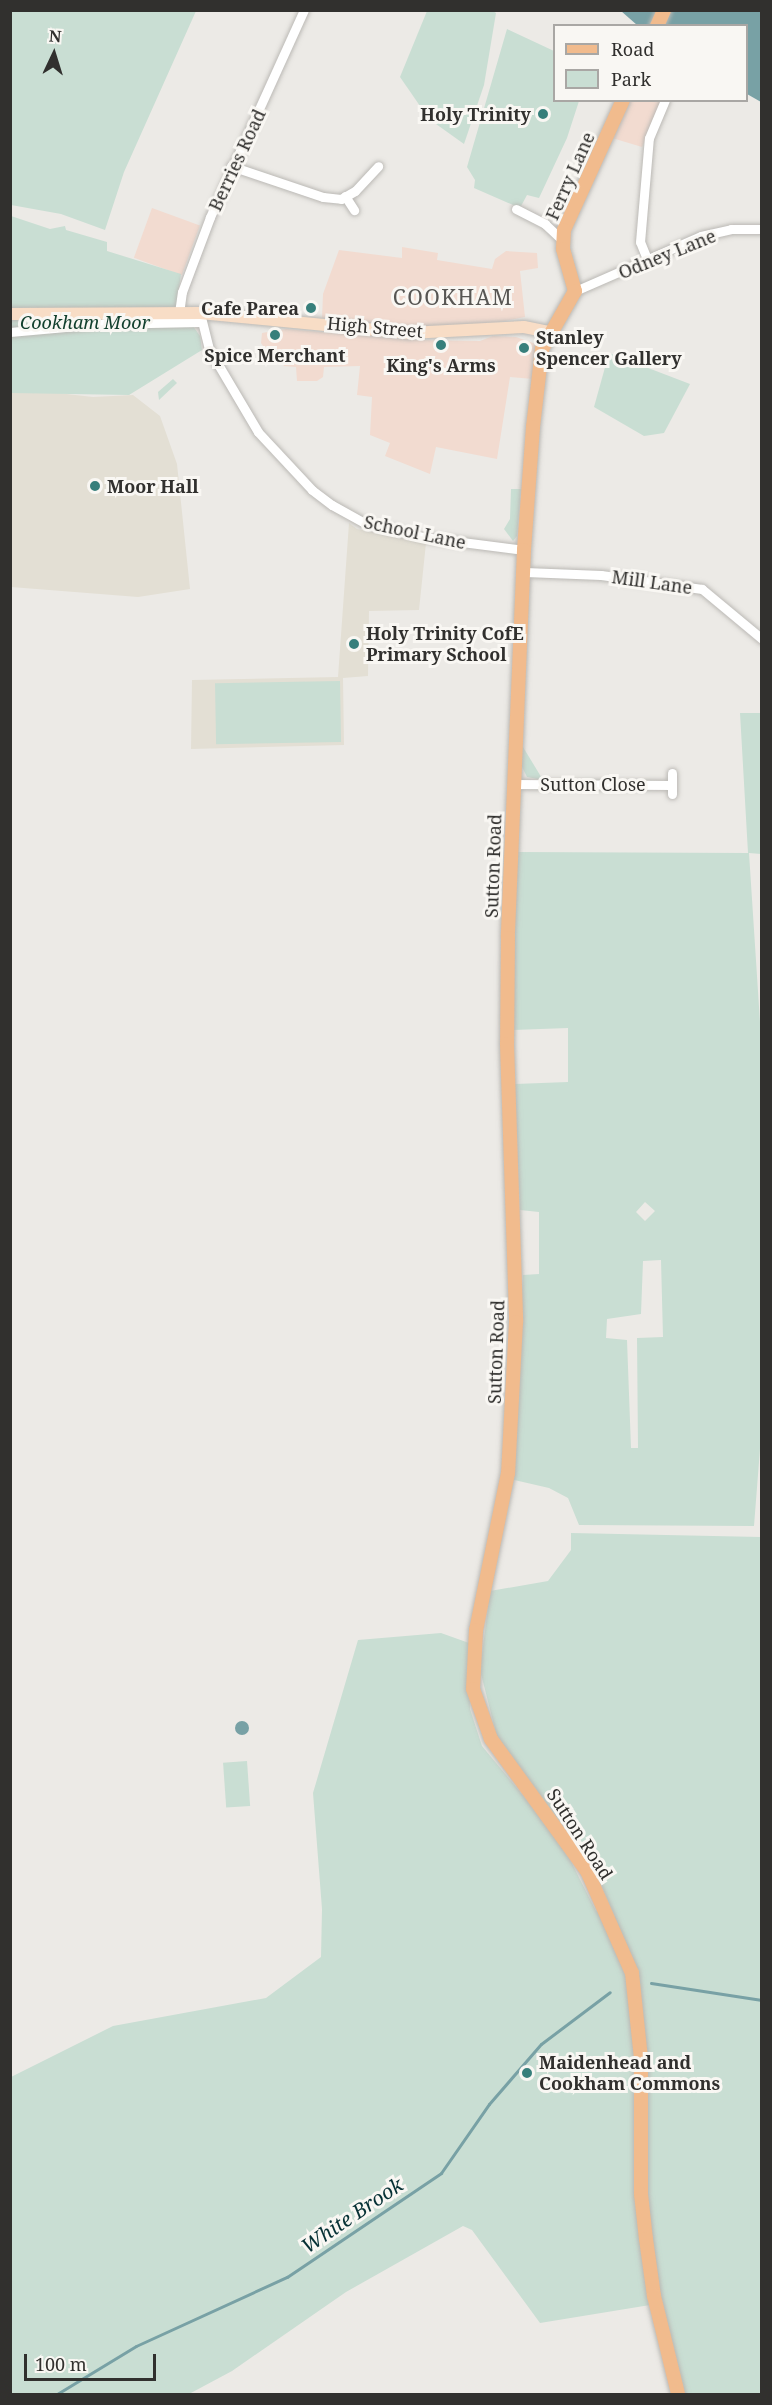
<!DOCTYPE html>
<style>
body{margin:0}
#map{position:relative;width:772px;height:2405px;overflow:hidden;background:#eceae6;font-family:"Noto Serif",serif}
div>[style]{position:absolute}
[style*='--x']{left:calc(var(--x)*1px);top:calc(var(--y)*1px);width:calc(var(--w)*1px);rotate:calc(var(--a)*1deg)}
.commercial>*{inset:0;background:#f2dbd0;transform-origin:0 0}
.built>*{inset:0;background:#e3dfd4}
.green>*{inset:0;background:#c9ded3;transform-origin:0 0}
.water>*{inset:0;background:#78a1a5}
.round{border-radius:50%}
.stream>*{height:3px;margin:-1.5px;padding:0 1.5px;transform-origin:1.5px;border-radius:1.5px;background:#78a1a5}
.roads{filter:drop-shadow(0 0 2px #bbb9b5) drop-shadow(0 0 2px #bbb9b5)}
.street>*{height:9px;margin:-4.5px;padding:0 4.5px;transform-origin:4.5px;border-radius:4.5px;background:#fff}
.secondary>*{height:12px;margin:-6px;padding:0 6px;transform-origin:6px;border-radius:6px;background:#f8ddc6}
.primary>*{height:14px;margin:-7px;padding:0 7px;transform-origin:7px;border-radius:7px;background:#f1bb8d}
.dots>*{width:16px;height:16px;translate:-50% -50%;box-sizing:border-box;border:3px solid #f9f7f3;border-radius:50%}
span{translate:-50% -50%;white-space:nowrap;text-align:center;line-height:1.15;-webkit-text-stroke:6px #f9f7f3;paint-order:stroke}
.poi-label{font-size:18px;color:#31302e;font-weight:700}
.right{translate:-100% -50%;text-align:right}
.left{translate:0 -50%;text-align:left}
.street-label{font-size:18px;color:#31302e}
.park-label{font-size:18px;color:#12402e;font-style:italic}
.water-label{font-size:20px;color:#063135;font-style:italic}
.quarter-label{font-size:21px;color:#575653;letter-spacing:1.5px}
.frame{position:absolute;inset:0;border:12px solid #31302e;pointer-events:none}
.legend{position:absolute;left:553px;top:24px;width:195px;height:78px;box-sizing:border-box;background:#f9f7f3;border:2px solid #a9a7a4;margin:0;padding:8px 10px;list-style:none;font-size:18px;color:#31302e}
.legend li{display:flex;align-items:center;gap:12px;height:30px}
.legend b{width:30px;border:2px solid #a9a7a4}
.north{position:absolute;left:24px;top:24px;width:60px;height:60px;-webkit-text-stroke:4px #f9f7f3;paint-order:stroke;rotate:4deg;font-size:16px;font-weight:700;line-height:24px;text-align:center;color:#31302e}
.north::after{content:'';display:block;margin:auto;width:21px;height:27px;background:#31302e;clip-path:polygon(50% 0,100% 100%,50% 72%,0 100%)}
.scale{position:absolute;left:24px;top:2354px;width:132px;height:27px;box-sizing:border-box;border:3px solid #31302e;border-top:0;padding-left:8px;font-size:18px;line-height:21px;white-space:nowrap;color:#31302e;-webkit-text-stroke:4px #f9f7f3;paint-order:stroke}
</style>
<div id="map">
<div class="commercial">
<div style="clip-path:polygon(629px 101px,663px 101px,642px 147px,612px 138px)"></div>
<div style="left:152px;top:208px;width:51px;height:53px;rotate:20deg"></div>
<div style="clip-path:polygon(402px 247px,438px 253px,437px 260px,492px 269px,495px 259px,506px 251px,537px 253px,538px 268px,520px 271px,525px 317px,473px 327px,409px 327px,322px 318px,323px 294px,339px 250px,402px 258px)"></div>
<div style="clip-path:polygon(286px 329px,413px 340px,480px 341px,493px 336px,516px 337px,536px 344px,533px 379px,510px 377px,497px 459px,436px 447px,430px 474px,385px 456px,390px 443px,370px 435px,372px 397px,357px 395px,360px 366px,324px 367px,323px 377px,317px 381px,297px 381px,296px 367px,284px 366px,278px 353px,270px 356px,261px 343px,262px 333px)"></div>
</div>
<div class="built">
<div style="clip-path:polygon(40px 391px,93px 397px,133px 395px,160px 416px,177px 464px,190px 589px,138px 597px,11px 587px,10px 393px)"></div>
<div style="clip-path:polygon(349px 523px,357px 529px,426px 543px,419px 610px,369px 611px,368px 676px,343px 678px,344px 745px,191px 749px,192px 680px,338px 677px)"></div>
</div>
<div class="green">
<div style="clip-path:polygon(491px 10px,496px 13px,484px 85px,464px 144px,429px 119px,400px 77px,427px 11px)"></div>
<div style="clip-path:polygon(10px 11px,196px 11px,124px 172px,105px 230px,61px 214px,11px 205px)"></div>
<div style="clip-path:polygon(507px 29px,554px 51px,554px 100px,579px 101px,567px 138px,539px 198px,527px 195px,520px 208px,474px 188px,475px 180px,467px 167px)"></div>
<div style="clip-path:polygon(11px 216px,50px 229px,65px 226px,66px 230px,107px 242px,107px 251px,181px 274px,177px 303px,200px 336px,202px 350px,129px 395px,11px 393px)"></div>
<div style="clip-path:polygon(609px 353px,690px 384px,664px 433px,644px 436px,594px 407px)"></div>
<div style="clip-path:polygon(173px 379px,177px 383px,159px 400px,158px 392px)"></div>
<div style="clip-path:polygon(511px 489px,521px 489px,517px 536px,513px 541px,504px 529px,510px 519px)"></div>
<div style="left:340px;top:681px;width:61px;height:125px;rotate:89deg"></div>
<div style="clip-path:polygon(evenodd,740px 713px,761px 713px,761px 854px,749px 853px,760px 1022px,760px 1449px,754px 1526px,579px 1525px,568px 1498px,549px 1488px,510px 1479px,523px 1275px,539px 1274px,539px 1212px,520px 1210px,515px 1084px,568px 1082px,568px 1028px,513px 1030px,516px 852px,748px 853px,740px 713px,645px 1202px,655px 1211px,645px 1221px,636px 1212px,645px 1202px,740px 713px,661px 1260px,663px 1337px,637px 1338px,638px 1448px,631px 1448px,627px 1340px,606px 1338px,607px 1319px,641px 1314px,643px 1261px,661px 1260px)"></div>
<div style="clip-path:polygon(523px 747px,543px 780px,527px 777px,521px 765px)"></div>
<div style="clip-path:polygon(571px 1533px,761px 1537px,761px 2394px,682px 2394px,650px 2305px,540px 2323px,472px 2230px,463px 2226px,346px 2292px,232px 2371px,189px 2394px,11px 2394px,11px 2077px,113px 2026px,266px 1998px,321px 1957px,322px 1909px,313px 1793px,358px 1640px,441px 1633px,469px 1643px,470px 1709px,482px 1746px,560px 1840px,596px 1911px,615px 1917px,593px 1866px,497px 1737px,480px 1670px,490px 1591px,548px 1581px,571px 1550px)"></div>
<div style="left:247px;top:1761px;width:45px;height:24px;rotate:86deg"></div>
</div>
<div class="water">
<div style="clip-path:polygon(621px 11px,761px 11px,761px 102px,747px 94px,746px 26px,637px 25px)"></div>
<div class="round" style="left:235px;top:1721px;width:14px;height:14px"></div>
</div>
<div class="stream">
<div style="--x:651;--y:1983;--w:112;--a:8.7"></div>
<div style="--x:57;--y:2394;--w:92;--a:-31.3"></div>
<div style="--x:136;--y:2346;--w:166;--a:-24.6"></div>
<div style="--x:287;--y:2277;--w:186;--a:-34"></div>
<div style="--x:441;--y:2173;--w:84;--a:-55.2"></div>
<div style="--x:489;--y:2104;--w:79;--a:-49.1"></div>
<div style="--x:541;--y:2044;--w:86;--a:-37"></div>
</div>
<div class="roads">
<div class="street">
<div style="--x:231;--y:166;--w:97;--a:18.6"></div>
<div style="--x:323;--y:197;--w:18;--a:6"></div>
<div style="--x:341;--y:199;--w:16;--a:-30"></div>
<div style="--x:355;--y:191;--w:34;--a:-47"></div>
<div style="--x:345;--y:196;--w:17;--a:57"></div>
<div style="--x:516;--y:209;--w:33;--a:27"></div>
<div style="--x:545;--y:224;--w:23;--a:43"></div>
<div style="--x:647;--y:259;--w:18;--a:-112"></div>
<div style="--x:640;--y:242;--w:104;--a:-85.1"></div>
<div style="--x:649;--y:138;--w:41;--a:-67.2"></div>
<div style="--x:575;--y:291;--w:137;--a:-23.6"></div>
<div style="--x:701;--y:236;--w:31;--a:-13"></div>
<div style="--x:731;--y:229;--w:31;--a:0"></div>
<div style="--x:179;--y:313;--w:21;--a:-82"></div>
<div style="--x:182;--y:292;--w:80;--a:-69.5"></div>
<div style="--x:210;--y:217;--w:227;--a:-65.6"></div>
<div style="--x:200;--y:313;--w:37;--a:76"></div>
<div style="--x:209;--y:349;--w:96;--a:59.4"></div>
<div style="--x:258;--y:432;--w:79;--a:47"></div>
<div style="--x:312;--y:490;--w:25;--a:37"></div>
<div style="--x:332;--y:505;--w:39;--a:29"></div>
<div style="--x:366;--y:524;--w:58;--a:12.8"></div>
<div style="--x:423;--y:537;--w:102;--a:7.3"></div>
<div style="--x:10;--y:332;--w:89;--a:-5.1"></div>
<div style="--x:99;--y:324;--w:101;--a:-1.1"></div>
<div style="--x:525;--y:572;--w:76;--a:2.3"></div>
<div style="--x:601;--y:575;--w:102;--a:7.9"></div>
<div style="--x:702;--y:589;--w:78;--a:39.8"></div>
<div style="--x:672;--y:773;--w:21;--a:90"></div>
<div style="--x:513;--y:784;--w:159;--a:0.4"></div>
</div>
<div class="secondary">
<div style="--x:10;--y:314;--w:190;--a:-0.3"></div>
<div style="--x:200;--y:313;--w:210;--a:5.5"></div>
<div style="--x:409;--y:333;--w:115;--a:-3"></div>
<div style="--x:524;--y:327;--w:25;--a:11"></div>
</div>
<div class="primary">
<div style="--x:657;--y:26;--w:17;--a:-66"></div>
<div style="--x:623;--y:100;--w:143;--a:114.4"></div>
<div style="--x:564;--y:230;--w:19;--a:93"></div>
<div style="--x:563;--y:249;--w:44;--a:74.1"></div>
<div style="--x:575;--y:291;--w:67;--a:119.6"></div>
<div style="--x:542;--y:349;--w:79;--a:96.6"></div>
<div style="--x:533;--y:427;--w:123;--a:94.2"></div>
<div style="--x:524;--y:550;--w:388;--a:92.4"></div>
<div style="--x:508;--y:938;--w:106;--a:90.5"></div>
<div style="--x:507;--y:1044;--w:278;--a:88.1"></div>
<div style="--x:516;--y:1322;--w:151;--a:93"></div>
<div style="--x:508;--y:1473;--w:160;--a:101.5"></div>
<div style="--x:476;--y:1630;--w:59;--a:92.9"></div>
<div style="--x:473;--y:1689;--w:53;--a:70.2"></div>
<div style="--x:491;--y:1739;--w:163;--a:54"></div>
<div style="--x:587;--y:1871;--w:111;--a:66.2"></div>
<div style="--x:632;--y:1973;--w:86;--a:84"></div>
<div style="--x:641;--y:2059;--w:135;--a:90"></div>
<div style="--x:641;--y:2194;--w:45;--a:83.7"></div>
<div style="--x:646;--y:2239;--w:58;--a:82"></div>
<div style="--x:654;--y:2296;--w:101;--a:76.2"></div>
</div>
</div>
<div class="dots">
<div style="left:543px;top:114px;background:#377f7b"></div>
<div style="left:311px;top:308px;background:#377f7b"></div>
<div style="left:275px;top:335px;background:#377f7b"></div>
<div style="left:441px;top:345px;background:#377f7b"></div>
<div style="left:524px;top:348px;background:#377f7b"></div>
<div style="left:95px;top:486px;background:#377f7b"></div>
<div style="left:354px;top:644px;background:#377f7b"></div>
<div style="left:527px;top:2073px;background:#377f7b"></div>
</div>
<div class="poi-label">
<span class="right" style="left:531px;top:114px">Holy Trinity</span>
<span class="right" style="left:299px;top:308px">Cafe Parea</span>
<span class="left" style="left:536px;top:348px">Stanley<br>Spencer Gallery</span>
<span style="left:275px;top:355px">Spice Merchant</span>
<span style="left:441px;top:365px">King's Arms</span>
<span class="left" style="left:107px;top:486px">Moor Hall</span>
<span class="left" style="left:366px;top:644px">Holy Trinity CofE<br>Primary School</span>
<span class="left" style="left:539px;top:2073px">Maidenhead and<br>Cookham Commons</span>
</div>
<div class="street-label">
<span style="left:237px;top:160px;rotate:-65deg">Berries Road</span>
<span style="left:570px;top:176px;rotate:-66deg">Ferry Lane</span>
<span style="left:667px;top:254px;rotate:-22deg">Odney Lane</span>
<span style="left:375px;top:327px;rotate:5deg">High Street</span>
<span style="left:415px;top:532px;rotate:12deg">School Lane</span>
<span style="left:652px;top:582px;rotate:8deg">Mill Lane</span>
<span style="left:593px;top:784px">Sutton Close</span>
<span style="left:493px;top:866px;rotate:-88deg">Sutton Road</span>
<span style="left:496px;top:1352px;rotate:-88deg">Sutton Road</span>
<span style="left:580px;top:1834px;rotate:57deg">Sutton Road</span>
</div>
<div class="park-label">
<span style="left:85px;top:322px">Cookham Moor</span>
</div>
<div class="water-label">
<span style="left:352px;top:2215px;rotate:-34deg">White Brook</span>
</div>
<div class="quarter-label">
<span style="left:453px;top:297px">COOKHAM</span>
</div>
<div class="frame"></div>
<ul class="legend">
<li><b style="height:8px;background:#f1bb8d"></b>Road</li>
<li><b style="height:16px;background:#c9ded3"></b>Park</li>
</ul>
<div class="north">N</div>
<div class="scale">100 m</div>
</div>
